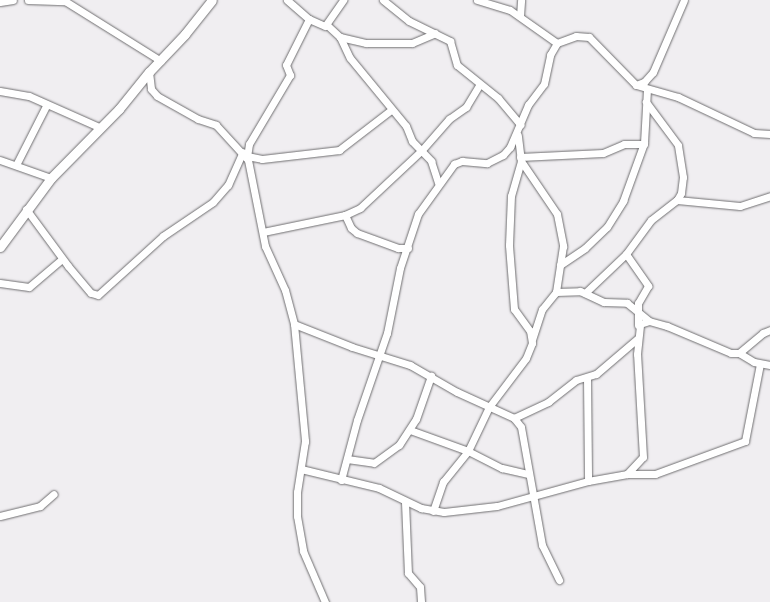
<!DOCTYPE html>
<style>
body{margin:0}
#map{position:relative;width:770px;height:602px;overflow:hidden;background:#f0eef1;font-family:Inter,sans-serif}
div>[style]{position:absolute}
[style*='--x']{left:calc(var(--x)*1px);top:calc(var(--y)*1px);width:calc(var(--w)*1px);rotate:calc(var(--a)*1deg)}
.roads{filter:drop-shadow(0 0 1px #6f6e70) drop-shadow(0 0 1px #6f6e70)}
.minor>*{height:7px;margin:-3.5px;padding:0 3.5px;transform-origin:3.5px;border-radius:3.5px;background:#fff}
.tertiary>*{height:9px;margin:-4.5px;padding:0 4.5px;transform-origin:4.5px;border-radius:4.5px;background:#fff}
span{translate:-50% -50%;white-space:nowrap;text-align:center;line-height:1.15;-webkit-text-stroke:3px #f0eef1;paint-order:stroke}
</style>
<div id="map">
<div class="roads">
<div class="minor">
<div style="--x:28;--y:0;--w:37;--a:2"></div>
<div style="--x:65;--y:1;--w:113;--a:32"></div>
<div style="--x:287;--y:0;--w:29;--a:41"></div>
<div style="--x:309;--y:19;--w:17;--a:24"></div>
<div style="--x:325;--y:26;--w:32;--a:-55"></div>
<div style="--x:383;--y:0;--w:33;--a:39"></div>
<div style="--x:409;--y:21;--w:46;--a:26"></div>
<div style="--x:450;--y:41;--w:25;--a:74"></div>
<div style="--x:457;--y:65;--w:53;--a:38.8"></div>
<div style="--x:498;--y:98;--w:35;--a:50"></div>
<div style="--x:477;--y:0;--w:34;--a:17"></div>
<div style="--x:510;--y:10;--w:57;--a:35.1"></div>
<div style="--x:0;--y:2;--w:13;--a:-9"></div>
<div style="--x:520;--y:16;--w:16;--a:-86"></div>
<div style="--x:309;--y:19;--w:51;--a:116.6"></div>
<div style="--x:286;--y:65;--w:11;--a:68"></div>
<div style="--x:290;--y:75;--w:80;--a:120.7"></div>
<div style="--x:249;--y:144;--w:12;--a:99"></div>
<div style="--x:247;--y:156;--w:15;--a:11"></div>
<div style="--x:262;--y:159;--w:78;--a:-6.7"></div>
<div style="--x:339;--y:150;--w:66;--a:-37.6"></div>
<div style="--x:327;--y:25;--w:18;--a:43"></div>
<div style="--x:340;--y:37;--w:27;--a:13"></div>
<div style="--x:366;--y:43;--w:46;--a:0"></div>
<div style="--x:412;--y:43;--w:25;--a:-23"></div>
<div style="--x:340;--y:37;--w:23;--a:65"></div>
<div style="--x:350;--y:58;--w:88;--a:50.5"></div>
<div style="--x:406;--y:126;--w:16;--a:68"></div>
<div style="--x:412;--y:141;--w:28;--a:46"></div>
<div style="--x:431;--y:161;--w:23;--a:72"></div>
<div style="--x:149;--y:72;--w:17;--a:83"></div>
<div style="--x:151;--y:89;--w:9;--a:49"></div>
<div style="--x:157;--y:96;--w:47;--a:29.3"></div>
<div style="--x:198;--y:119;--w:19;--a:18"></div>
<div style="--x:216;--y:125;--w:47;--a:47.6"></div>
<div style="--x:248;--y:160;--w:88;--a:78.8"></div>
<div style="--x:265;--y:246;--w:48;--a:65.6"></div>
<div style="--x:285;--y:290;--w:35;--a:75"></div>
<div style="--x:294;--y:324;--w:118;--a:84.6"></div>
<div style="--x:305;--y:441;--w:52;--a:98.9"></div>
<div style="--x:297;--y:492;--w:24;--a:90"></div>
<div style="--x:297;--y:516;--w:36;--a:80"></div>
<div style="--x:303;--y:551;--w:56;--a:66.7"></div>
<div style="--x:636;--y:85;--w:9;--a:-21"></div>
<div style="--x:644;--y:82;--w:13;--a:-48"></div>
<div style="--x:653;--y:72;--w:78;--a:-66.7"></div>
<div style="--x:0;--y:91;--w:29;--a:10"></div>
<div style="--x:29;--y:96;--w:77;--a:23.9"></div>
<div style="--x:520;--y:157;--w:83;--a:-2.8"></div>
<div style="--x:603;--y:153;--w:23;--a:-23"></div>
<div style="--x:624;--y:144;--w:20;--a:0"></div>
<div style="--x:0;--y:160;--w:54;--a:19.4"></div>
<div style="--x:521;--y:161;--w:64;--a:55.8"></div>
<div style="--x:557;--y:214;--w:33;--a:79"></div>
<div style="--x:563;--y:246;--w:47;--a:98.7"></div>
<div style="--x:556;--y:292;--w:22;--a:129"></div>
<div style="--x:542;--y:309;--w:32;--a:108"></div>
<div style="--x:16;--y:165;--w:68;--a:-63.1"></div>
<div style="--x:677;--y:200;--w:63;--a:5.4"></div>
<div style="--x:740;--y:206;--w:32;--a:-18"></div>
<div style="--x:26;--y:209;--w:71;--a:53.6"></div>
<div style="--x:68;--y:266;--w:35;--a:50"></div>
<div style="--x:91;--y:293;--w:7;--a:16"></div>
<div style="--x:98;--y:295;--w:88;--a:-42.2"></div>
<div style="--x:163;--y:236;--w:60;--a:-34.2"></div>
<div style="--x:213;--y:202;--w:23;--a:-49"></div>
<div style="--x:228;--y:185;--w:36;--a:-66"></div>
<div style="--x:345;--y:215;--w:14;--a:65"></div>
<div style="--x:351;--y:228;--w:8;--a:40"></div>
<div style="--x:357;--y:233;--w:44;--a:20.1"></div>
<div style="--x:398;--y:248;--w:10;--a:0"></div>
<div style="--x:263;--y:232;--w:84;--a:-11.7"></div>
<div style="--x:345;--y:215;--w:17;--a:-25"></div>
<div style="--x:360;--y:208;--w:83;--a:-43.1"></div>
<div style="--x:421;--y:151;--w:43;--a:-48.8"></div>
<div style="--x:449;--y:119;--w:21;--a:-35"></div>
<div style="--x:466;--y:107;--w:26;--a:-59"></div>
<div style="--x:626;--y:254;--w:39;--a:55"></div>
<div style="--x:648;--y:286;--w:20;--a:120"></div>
<div style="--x:638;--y:303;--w:22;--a:90"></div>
<div style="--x:560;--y:265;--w:30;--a:-34"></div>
<div style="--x:585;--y:248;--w:30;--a:-44"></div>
<div style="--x:607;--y:227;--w:31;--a:-58"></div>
<div style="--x:623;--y:201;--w:62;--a:-70.1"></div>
<div style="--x:644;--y:143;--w:54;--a:-86.8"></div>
<div style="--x:0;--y:283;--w:29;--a:8"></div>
<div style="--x:29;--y:287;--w:43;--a:-40.3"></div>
<div style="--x:556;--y:292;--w:24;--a:-2"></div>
<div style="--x:580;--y:291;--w:26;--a:25"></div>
<div style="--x:604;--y:302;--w:23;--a:2"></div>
<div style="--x:627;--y:303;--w:28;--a:39"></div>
<div style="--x:585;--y:293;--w:57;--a:-43.6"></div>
<div style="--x:626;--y:254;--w:42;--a:-53.7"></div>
<div style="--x:651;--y:220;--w:33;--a:-38"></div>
<div style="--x:677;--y:200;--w:8;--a:-60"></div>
<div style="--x:681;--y:193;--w:16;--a:-83"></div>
<div style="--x:683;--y:177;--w:32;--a:-99"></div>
<div style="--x:678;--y:145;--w:54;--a:-126.7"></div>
<div style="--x:294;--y:324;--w:62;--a:21.6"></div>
<div style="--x:352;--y:347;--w:61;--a:17.2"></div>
<div style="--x:410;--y:365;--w:54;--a:29.9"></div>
<div style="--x:457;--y:392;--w:63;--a:24.5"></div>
<div style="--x:514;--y:418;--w:11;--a:52"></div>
<div style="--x:521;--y:427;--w:120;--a:79.9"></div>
<div style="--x:542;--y:545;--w:39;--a:64"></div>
<div style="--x:739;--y:353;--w:17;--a:31"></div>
<div style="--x:754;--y:362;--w:16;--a:11"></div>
<div style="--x:587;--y:378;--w:103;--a:89.4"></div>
<div style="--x:514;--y:418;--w:38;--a:-25"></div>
<div style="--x:548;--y:402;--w:36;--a:-38"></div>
<div style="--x:576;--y:380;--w:21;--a:-17"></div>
<div style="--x:596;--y:374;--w:54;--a:-40.5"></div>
<div style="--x:410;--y:430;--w:62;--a:19.9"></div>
<div style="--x:468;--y:451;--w:38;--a:27"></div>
<div style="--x:502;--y:468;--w:26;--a:13"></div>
<div style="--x:347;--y:459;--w:27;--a:8"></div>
<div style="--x:374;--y:463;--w:31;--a:-36"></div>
<div style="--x:399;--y:445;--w:31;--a:-57"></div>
<div style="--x:416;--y:419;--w:46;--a:-70.8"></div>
<div style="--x:301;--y:469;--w:80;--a:13.7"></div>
<div style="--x:379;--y:488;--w:47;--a:25.5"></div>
<div style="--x:421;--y:508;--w:23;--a:10"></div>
<div style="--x:444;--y:512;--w:53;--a:-6.5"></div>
<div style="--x:497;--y:506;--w:94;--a:-15.4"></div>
<div style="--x:588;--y:481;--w:40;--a:-10"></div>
<div style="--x:627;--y:474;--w:23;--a:-47"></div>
<div style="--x:643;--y:457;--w:103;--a:-93.3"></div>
<div style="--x:637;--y:354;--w:30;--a:-84"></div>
<div style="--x:640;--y:324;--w:9;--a:-18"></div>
<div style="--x:649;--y:321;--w:19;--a:16"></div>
<div style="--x:667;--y:326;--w:69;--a:22.9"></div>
<div style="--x:731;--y:353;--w:8;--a:0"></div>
<div style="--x:739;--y:353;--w:31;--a:-40"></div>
<div style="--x:763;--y:333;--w:8;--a:-23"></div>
<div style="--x:627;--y:474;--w:28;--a:0"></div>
<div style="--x:655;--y:474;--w:96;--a:-20.1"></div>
<div style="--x:745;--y:441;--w:78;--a:-79"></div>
<div style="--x:341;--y:480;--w:62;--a:-75.1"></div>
<div style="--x:357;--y:420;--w:92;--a:-71"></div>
<div style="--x:387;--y:333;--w:66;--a:-78.7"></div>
<div style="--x:400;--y:268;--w:57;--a:-71.6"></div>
<div style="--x:418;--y:214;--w:62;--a:-54.2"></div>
<div style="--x:454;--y:164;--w:9;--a:-21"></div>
<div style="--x:462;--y:161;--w:25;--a:5"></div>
<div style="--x:487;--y:163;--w:18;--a:-27"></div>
<div style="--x:503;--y:155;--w:11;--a:-49"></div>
<div style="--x:510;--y:147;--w:46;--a:-66.8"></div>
<div style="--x:528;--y:105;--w:26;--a:-53"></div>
<div style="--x:544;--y:84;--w:30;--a:-78"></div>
<div style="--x:550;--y:55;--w:14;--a:-60"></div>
<div style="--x:557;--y:43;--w:20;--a:-20"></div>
<div style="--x:576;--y:36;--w:13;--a:4"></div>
<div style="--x:589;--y:37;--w:67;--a:45.6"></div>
<div style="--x:636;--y:85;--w:44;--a:15.9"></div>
<div style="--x:678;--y:97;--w:84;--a:25.3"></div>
<div style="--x:754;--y:133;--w:16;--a:4"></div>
<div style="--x:405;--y:502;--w:71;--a:87.6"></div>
<div style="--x:408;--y:573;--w:18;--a:49"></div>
<div style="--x:420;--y:587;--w:15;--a:86"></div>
<div style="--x:433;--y:511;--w:31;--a:-71"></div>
<div style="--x:443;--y:482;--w:40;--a:-51"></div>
<div style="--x:468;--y:451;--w:49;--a:-64.5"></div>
<div style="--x:489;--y:407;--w:61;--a:-52.9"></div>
<div style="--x:526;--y:358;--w:16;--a:-68"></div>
<div style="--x:532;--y:343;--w:12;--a:-99"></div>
<div style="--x:530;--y:331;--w:27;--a:-126"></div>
<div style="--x:514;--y:309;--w:64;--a:-94.5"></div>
<div style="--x:509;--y:245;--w:49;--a:-87.7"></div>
<div style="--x:511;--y:196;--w:36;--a:-74"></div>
<div style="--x:521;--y:161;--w:26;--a:-97"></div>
<div style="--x:0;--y:516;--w:41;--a:-14"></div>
<div style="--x:40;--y:506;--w:18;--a:-41"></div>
</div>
<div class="tertiary">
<div style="--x:0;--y:247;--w:86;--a:-53.5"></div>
<div style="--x:51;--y:178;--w:97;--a:-45.4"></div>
<div style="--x:119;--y:109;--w:48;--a:-51"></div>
<div style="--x:149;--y:72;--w:52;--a:-46.5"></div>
<div style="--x:185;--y:34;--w:43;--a:-51.5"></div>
</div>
</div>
</div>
